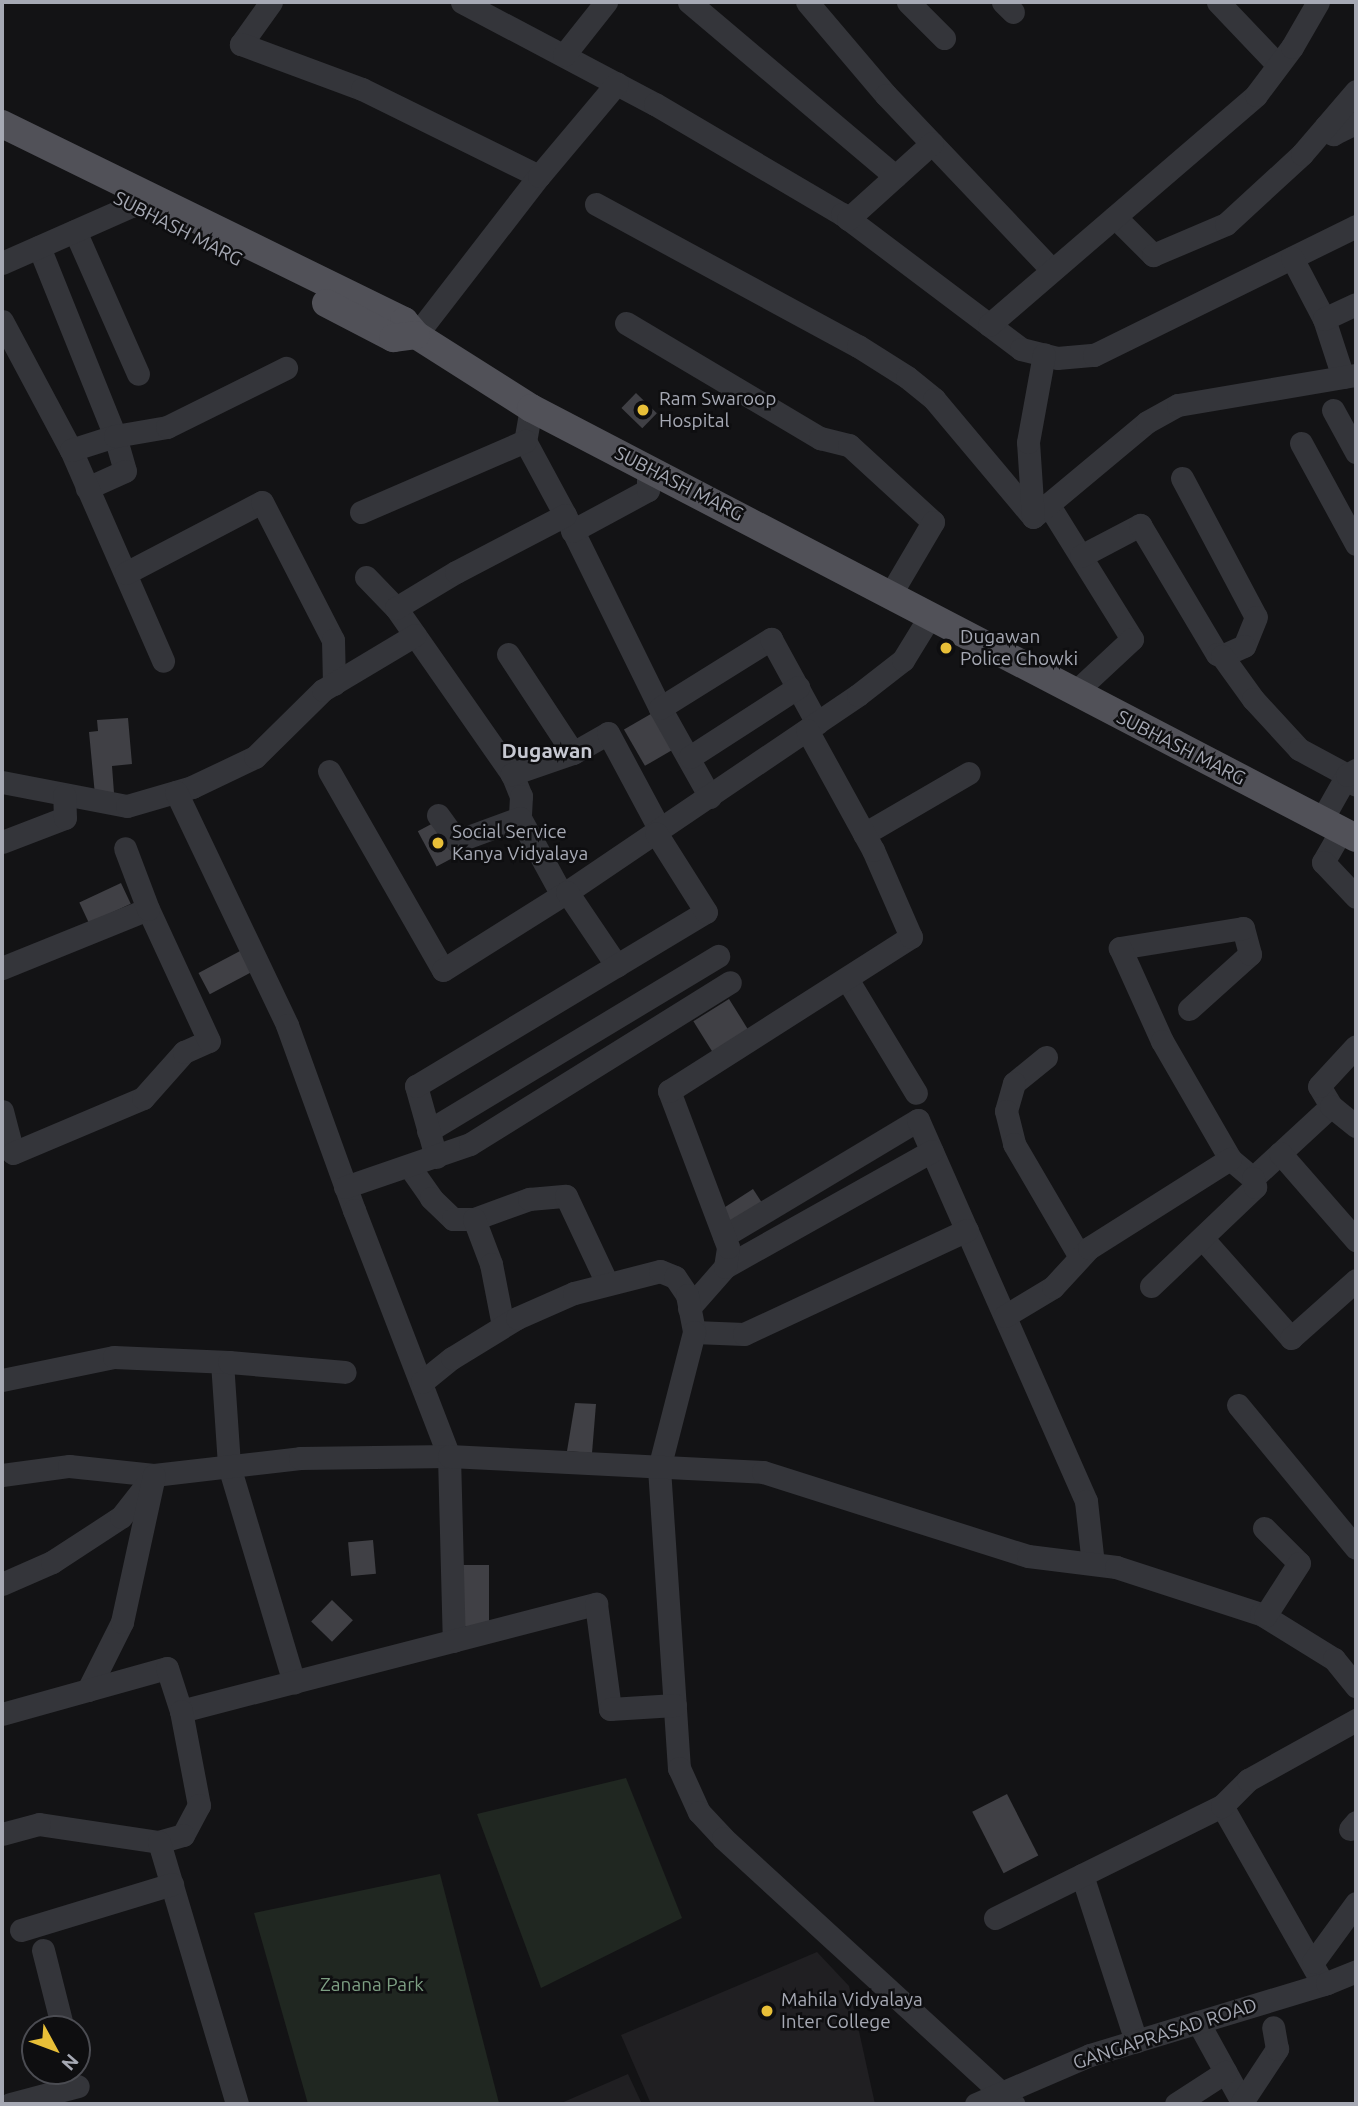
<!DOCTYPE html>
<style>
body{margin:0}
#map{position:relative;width:1358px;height:2106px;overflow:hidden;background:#131315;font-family:Ubuntu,sans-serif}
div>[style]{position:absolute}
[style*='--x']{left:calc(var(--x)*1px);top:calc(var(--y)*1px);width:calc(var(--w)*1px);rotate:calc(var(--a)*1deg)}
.built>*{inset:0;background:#201f22}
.green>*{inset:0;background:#202721}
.building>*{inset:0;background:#404045;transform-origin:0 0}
.minor>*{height:23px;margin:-11.5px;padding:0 11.5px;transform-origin:11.5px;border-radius:11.5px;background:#34353a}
.major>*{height:28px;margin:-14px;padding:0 14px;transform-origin:14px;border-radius:14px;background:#515158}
.dots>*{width:19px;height:19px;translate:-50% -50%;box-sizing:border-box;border:4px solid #0e0e10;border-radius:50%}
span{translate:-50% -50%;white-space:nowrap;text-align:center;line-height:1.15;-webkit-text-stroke:5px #0e0e10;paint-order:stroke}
.street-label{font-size:19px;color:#a6a9b4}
.poi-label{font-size:19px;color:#a6a9b4}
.left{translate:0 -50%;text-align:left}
.park-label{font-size:19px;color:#7d9f83}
.neighbourhood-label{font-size:21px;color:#c6c8d1;font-weight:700}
.frame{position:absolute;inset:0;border:4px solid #a6a9b4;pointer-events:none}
.north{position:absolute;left:21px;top:2015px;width:70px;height:70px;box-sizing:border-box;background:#0e0e10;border:2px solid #4b4c52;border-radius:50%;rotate:131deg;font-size:19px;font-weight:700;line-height:28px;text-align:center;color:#a6a9b4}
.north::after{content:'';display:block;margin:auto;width:24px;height:32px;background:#e8bf38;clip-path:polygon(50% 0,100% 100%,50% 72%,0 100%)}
</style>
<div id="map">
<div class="built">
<div style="clip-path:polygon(817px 1952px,849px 1986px,875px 2104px,651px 2104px,621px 2035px)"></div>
<div style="clip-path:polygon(628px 2074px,642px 2104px,559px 2104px)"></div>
</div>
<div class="green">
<div style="clip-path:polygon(626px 1778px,682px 1918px,541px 1988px,477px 1814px)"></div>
<div style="clip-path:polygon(440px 1874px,499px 2103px,308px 2104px,254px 1913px)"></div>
</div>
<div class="building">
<div style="left:636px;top:393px;width:29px;height:21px;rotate:44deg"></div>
<div style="left:656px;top:711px;width:42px;height:37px;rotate:60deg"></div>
<div style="clip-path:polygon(128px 718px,132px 764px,112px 766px,114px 793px,95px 795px,89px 732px,98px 731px,97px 720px)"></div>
<div style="left:439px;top:820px;width:40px;height:24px;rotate:62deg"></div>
<div style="left:121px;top:883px;width:23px;height:46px;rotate:65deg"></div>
<div style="left:240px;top:951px;width:24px;height:47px;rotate:62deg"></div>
<div style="left:729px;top:999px;width:40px;height:42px;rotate:58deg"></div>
<div style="left:753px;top:1189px;width:20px;height:41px;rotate:57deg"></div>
<div style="clip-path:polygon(575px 1403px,596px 1404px,592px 1453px,567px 1451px)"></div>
<div style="left:373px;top:1540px;width:34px;height:25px;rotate:85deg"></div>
<div style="left:489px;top:1565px;width:61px;height:30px;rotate:90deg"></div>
<div style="left:332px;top:1600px;width:29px;height:30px;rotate:44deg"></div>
<div style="left:1007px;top:1794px;width:69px;height:39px;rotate:63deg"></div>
</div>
<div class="minor">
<div style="--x:271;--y:2;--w:52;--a:125.5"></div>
<div style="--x:241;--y:44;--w:129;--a:20.4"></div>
<div style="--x:362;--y:89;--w:197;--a:26.2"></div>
<div style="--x:462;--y:2;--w:218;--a:27.9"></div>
<div style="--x:655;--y:104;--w:217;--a:30.5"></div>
<div style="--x:842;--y:214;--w:224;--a:37"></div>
<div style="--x:1021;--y:349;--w:37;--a:14"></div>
<div style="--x:1057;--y:358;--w:37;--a:-5"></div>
<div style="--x:1094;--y:355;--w:292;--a:-26.2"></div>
<div style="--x:689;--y:2;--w:270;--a:40.2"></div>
<div style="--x:807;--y:2;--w:122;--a:49.7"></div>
<div style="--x:886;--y:95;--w:241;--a:46.5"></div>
<div style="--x:908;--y:2;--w:51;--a:45"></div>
<div style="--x:1003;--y:2;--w:14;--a:45"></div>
<div style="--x:1218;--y:2;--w:87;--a:46.4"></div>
<div style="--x:564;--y:55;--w:68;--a:-51.6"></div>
<div style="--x:1326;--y:126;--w:11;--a:49"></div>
<div style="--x:1333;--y:134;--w:25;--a:-26"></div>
<div style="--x:596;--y:204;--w:298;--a:28.5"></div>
<div style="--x:858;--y:346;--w:58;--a:32.3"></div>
<div style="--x:907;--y:377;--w:35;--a:39"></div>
<div style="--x:934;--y:399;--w:154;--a:50"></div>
<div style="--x:1115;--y:217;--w:54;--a:45"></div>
<div style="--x:1153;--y:255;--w:79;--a:-23"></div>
<div style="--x:1226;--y:224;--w:103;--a:-42.6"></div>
<div style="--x:1302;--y:154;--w:83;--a:-49.4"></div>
<div style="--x:848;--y:219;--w:113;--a:-42.1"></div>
<div style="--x:75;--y:231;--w:156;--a:66.2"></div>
<div style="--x:39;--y:247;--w:204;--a:68.1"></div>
<div style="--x:115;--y:436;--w:36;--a:74"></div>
<div style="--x:125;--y:471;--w:42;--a:155.9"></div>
<div style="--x:1292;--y:258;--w:69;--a:62.3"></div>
<div style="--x:1324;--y:319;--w:61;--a:71.9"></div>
<div style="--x:2;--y:263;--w:141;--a:-23.8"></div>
<div style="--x:131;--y:206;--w:17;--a:-62"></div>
<div style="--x:1324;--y:319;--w:35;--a:-25"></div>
<div style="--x:2;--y:321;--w:146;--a:61.9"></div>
<div style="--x:71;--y:450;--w:230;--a:66.4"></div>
<div style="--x:626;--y:323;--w:226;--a:30.7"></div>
<div style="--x:820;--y:438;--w:30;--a:14"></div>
<div style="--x:849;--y:445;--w:114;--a:42.5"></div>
<div style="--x:933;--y:522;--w:85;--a:120.5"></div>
<div style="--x:989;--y:325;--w:352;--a:-40.7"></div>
<div style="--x:1256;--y:95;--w:60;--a:-53.1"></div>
<div style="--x:1292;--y:47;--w:52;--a:-60"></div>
<div style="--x:416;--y:335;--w:201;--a:-52.3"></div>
<div style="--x:539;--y:176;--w:121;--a:-50"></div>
<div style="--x:531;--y:408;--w:34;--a:100"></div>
<div style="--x:525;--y:441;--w:84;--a:61.6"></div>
<div style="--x:565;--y:515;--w:215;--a:63.8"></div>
<div style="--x:660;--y:708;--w:102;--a:60.7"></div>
<div style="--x:1333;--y:410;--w:48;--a:61.3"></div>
<div style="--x:1301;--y:443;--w:115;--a:61.4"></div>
<div style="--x:71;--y:450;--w:46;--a:-17.7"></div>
<div style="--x:115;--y:436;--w:53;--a:-9.8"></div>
<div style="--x:167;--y:427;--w:133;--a:-26.4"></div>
<div style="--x:1182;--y:478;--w:157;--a:62"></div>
<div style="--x:1256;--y:617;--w:31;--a:112"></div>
<div style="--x:1244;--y:646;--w:24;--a:156"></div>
<div style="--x:1048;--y:504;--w:159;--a:58.1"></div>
<div style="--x:1132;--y:639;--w:79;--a:137"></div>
<div style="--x:361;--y:512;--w:179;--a:-23.4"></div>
<div style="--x:1033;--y:517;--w:148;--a:-39.8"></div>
<div style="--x:1147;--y:422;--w:35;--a:-29"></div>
<div style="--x:1178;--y:405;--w:181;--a:-9.6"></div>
<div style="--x:1033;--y:517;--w:75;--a:-93.8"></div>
<div style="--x:1028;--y:442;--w:89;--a:-79.7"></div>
<div style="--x:572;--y:531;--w:86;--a:-28.3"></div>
<div style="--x:648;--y:490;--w:22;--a:-90"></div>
<div style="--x:1081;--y:556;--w:67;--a:-27.7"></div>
<div style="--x:1140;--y:525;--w:150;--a:59.2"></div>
<div style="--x:1217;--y:654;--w:5;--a:22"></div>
<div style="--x:1222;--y:656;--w:53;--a:54.2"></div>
<div style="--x:1253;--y:699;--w:68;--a:47.4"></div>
<div style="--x:1299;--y:749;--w:55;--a:28.4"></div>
<div style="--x:1347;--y:775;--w:13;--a:48"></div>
<div style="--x:126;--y:573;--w:153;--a:-27.6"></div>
<div style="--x:262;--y:502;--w:155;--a:62.8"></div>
<div style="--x:333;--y:640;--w:44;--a:88.7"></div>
<div style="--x:366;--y:577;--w:43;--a:45.9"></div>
<div style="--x:396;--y:608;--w:203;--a:55.1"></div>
<div style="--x:512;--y:774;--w:24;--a:68"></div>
<div style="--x:521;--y:796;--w:22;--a:93"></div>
<div style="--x:520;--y:818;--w:88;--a:61.4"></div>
<div style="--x:396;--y:608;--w:70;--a:-31"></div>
<div style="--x:456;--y:572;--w:123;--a:-27.6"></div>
<div style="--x:508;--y:654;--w:118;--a:56.7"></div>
<div style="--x:573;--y:753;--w:65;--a:161"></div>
<div style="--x:660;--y:708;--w:131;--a:-31.9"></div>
<div style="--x:771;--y:639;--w:96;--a:61.3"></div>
<div style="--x:573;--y:753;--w:40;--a:-29.7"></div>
<div style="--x:608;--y:733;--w:110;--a:61.8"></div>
<div style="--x:690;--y:757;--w:129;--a:-32.9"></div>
<div style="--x:329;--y:771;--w:229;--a:60.2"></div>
<div style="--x:443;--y:970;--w:146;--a:-32.2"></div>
<div style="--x:567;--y:892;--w:351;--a:-34.1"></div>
<div style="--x:858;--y:695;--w:57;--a:-37.9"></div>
<div style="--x:903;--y:660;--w:52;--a:-58.5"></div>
<div style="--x:2;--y:782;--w:127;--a:10.9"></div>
<div style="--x:127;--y:806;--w:68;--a:-16.3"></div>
<div style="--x:192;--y:787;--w:70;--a:-25.5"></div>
<div style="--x:255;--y:757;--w:95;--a:-44.6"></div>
<div style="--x:323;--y:690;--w:107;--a:-30.9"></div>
<div style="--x:176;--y:792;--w:258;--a:64.5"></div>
<div style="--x:287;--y:1025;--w:197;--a:70.1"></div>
<div style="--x:354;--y:1210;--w:264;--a:68.9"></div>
<div style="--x:449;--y:1456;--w:185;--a:88.5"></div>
<div style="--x:438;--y:815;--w:32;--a:54"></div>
<div style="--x:457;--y:841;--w:67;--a:-20.1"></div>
<div style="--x:1321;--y:821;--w:53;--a:-60.5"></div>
<div style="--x:1347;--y:775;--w:10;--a:-29"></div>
<div style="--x:1341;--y:831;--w:36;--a:120"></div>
<div style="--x:1323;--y:862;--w:48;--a:46.7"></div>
<div style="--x:864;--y:834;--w:121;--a:-30.2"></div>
<div style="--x:2;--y:842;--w:67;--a:-20.9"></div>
<div style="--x:65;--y:818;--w:23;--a:-92"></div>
<div style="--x:567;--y:892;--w:89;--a:56"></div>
<div style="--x:2;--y:968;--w:157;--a:-22"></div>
<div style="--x:847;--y:979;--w:133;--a:58.8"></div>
<div style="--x:1189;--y:1009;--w:82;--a:-42"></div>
<div style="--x:1250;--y:954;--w:27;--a:-105"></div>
<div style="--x:1243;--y:928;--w:125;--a:170.8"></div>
<div style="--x:1120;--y:948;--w:102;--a:65.7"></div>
<div style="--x:1162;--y:1041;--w:136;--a:60"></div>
<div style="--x:1230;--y:1159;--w:30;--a:40"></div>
<div style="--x:1253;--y:1178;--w:106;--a:-42.7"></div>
<div style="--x:1331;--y:1106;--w:23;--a:-121"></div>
<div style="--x:1319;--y:1086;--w:54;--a:-47.2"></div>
<div style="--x:1046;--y:1057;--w:41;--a:140.9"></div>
<div style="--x:1014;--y:1083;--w:29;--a:106"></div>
<div style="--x:1006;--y:1111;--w:34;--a:76"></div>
<div style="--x:1014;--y:1144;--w:131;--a:59.7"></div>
<div style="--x:1331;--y:1106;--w:32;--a:39"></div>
<div style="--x:2;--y:1111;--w:43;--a:75.3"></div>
<div style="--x:13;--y:1153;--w:141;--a:-22.9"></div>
<div style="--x:143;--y:1098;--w:62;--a:-48.3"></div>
<div style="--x:184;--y:1052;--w:27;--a:-24"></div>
<div style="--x:209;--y:1041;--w:145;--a:-114.8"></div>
<div style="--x:148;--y:909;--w:65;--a:-110.7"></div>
<div style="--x:428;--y:1131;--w:339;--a:-31.1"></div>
<div style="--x:1280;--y:1153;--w:116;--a:48.9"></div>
<div style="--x:436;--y:1157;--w:74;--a:-105.7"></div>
<div style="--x:416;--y:1086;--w:338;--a:-31"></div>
<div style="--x:706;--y:912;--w:93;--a:-122.3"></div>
<div style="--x:409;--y:1166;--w:39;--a:55"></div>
<div style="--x:431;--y:1198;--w:30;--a:44"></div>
<div style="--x:453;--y:1219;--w:21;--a:0"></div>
<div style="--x:474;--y:1219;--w:59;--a:-20"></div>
<div style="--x:529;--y:1199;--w:37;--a:-5"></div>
<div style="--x:566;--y:1196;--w:96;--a:64.8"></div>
<div style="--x:345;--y:1187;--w:132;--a:-19"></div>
<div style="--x:470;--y:1144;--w:306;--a:-31.9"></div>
<div style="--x:474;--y:1219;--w:48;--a:69.3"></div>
<div style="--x:491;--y:1264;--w:63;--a:79"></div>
<div style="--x:724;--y:1236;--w:226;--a:-30.9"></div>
<div style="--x:918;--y:1120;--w:416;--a:66.2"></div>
<div style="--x:1086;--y:1501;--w:63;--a:83.7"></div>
<div style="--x:1202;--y:1238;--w:134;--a:48.3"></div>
<div style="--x:1291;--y:1338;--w:87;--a:-41.7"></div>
<div style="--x:725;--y:1267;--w:237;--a:-29.3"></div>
<div style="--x:1151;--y:1286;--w:144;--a:-43.6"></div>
<div style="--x:1255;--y:1187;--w:9;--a:-103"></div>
<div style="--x:689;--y:1308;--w:55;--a:-48.7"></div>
<div style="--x:725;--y:1267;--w:20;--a:-81"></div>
<div style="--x:728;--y:1247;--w:167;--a:-110.7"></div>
<div style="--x:669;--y:1091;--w:287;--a:-32.5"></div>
<div style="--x:911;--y:937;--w:95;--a:-113.6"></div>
<div style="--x:873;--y:850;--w:137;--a:-118.8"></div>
<div style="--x:1005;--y:1316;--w:56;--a:-31.1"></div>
<div style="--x:1053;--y:1287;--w:53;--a:-47.3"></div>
<div style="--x:1089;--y:1248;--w:167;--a:-32.3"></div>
<div style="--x:694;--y:1332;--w:50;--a:2.3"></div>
<div style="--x:744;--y:1334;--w:246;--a:-25"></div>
<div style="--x:222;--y:1362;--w:104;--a:86.1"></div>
<div style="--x:229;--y:1466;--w:226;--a:73.3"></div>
<div style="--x:2;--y:1380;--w:114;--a:-11.6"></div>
<div style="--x:114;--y:1357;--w:115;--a:2.5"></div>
<div style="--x:229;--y:1362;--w:116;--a:4.9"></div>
<div style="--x:422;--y:1382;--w:38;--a:-39"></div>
<div style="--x:452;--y:1358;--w:76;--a:-31.6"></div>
<div style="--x:517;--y:1318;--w:62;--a:-23.7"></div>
<div style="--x:574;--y:1293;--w:89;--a:-14.3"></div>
<div style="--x:660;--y:1271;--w:16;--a:22"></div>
<div style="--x:675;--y:1277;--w:22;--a:56"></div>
<div style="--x:687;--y:1295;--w:38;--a:79"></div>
<div style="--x:694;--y:1332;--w:140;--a:104.4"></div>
<div style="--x:659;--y:1468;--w:301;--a:86.2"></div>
<div style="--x:679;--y:1768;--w:48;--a:65.6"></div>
<div style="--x:699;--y:1812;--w:35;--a:47"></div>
<div style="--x:723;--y:1838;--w:394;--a:42.5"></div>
<div style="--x:1238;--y:1405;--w:185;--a:50.5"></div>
<div style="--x:2;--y:1475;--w:68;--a:-7.7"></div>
<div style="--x:69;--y:1466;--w:85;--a:6"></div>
<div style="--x:154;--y:1475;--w:147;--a:-6.6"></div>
<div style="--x:300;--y:1458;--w:149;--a:-0.8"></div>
<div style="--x:449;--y:1456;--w:314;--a:2.9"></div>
<div style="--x:763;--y:1472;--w:278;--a:17.6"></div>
<div style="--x:1028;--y:1556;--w:89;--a:7.1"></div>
<div style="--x:1116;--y:1567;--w:152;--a:18"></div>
<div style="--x:1261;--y:1614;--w:86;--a:31.7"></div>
<div style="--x:1334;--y:1659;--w:35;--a:51"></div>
<div style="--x:1264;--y:1528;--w:49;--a:45"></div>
<div style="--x:1299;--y:1563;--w:63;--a:122.7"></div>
<div style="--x:2;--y:1584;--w:55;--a:-23.7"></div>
<div style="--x:52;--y:1562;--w:82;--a:-33.1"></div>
<div style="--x:121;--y:1517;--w:47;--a:-51.9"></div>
<div style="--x:88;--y:1690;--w:76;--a:-63.4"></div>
<div style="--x:122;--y:1622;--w:150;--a:-77.7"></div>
<div style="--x:181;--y:1711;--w:429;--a:-14.5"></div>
<div style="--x:596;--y:1604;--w:106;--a:82.4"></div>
<div style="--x:610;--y:1709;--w:65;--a:-3.5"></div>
<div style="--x:2;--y:1714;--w:171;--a:-15.6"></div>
<div style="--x:167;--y:1668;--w:45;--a:72"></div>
<div style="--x:181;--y:1711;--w:96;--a:79.2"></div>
<div style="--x:199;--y:1805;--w:34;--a:118"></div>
<div style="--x:183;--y:1835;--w:25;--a:164"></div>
<div style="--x:159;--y:1842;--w:121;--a:-171.5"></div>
<div style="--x:39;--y:1824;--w:38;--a:165"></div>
<div style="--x:1222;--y:1806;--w:205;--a:60.4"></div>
<div style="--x:1350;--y:1829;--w:9;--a:-49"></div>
<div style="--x:159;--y:1842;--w:273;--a:73.4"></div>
<div style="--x:1082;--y:1875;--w:175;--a:72"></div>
<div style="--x:995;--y:1918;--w:253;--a:-26.3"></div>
<div style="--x:1222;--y:1806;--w:37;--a:-45"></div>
<div style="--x:1248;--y:1780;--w:124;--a:-29.1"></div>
<div style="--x:21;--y:1930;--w:158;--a:-16.9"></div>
<div style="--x:43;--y:1950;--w:81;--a:75.8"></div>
<div style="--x:1313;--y:1962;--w:73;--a:-53.9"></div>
<div style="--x:1198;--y:2022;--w:94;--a:61.2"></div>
<div style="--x:1242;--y:2102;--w:64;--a:-56.6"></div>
<div style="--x:1277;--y:2049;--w:22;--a:-100"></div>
<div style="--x:10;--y:2104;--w:70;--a:-14.8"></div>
<div style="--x:976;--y:2104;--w:124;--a:-23.3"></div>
<div style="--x:1090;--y:2055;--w:248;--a:-16.9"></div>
<div style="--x:1327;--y:1983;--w:31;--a:-22"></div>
<div style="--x:1176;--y:2104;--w:59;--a:-33.1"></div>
</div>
<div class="major">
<div style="--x:2;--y:124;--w:448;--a:26.1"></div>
<div style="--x:404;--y:321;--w:18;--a:49"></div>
<div style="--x:416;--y:335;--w:136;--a:32.4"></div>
<div style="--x:531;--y:408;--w:930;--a:27.53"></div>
<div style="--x:326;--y:303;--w:76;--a:27.6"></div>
<div style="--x:393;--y:338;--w:23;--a:-7"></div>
</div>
<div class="dots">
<div style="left:643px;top:410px;background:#e8bf38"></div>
<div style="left:946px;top:648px;background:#e8bf38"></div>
<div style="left:438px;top:843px;background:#e8bf38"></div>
<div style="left:767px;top:2011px;background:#e8bf38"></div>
</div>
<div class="street-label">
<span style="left:178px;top:229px;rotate:27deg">SUBHASH MARG</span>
<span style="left:679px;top:484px;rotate:27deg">SUBHASH MARG</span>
<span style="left:1181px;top:748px;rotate:27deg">SUBHASH MARG</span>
<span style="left:1165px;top:2034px;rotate:-18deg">GANGAPRASAD ROAD</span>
</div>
<div class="poi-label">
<span class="left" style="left:659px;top:410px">Ram Swaroop<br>Hospital</span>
<span class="left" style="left:960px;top:648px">Dugawan<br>Police Chowki</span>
<span class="left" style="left:452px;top:843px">Social Service<br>Kanya Vidyalaya</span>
<span class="left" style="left:781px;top:2011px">Mahila Vidyalaya<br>Inter College</span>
</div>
<div class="park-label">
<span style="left:372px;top:1985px">Zanana Park</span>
</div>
<div class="neighbourhood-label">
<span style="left:547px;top:750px">Dugawan</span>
</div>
<div class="frame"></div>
<div class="north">N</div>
</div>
